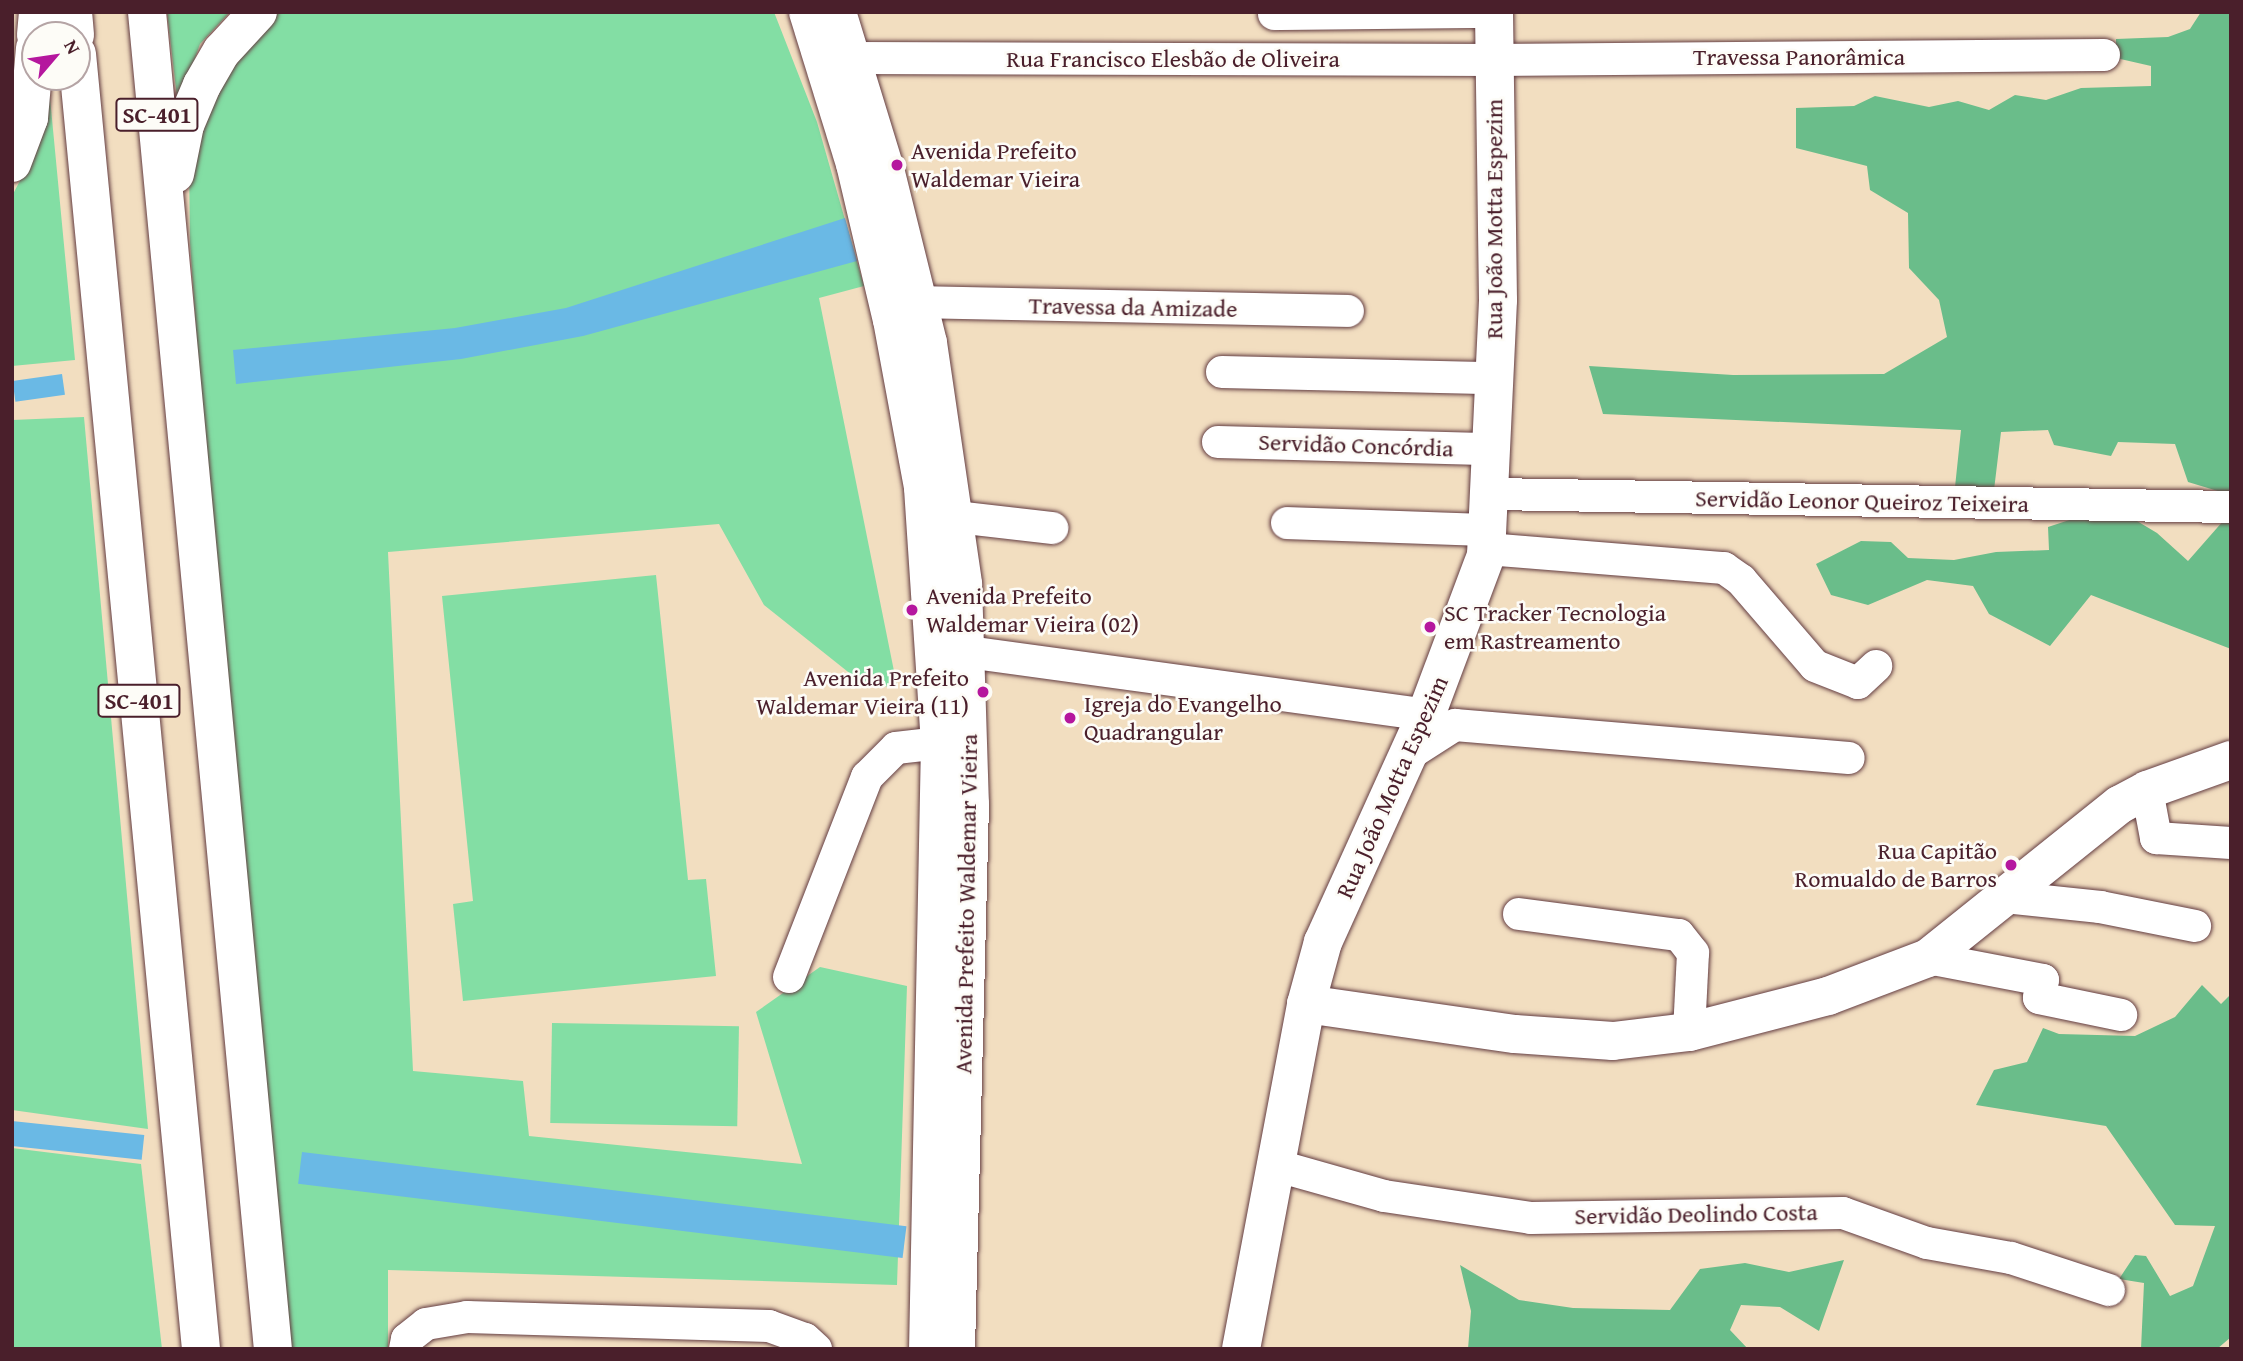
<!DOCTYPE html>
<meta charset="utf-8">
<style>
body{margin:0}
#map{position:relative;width:2243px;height:1361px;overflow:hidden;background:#f2dec0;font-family:"Gentium Book Plus",serif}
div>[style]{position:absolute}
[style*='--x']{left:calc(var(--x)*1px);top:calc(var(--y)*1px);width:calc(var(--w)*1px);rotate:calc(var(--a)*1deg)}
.green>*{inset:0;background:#83dea4;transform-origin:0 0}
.forest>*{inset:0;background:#6abd8a}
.water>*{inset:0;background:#6ab9e5;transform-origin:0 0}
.roads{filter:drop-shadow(0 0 2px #633c41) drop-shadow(0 0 2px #633c41)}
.minor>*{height:32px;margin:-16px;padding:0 16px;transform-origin:16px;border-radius:16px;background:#fff}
.major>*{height:38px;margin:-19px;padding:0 19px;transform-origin:19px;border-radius:19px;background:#fff}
.highway>*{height:38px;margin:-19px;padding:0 19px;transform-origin:19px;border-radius:19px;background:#fff}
.dots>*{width:19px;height:19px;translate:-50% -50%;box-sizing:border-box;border:4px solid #fdfcf7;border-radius:50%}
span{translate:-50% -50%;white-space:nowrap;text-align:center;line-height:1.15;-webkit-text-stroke:5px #fdfcf7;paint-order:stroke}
.shield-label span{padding:2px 5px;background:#fdfcf7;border:2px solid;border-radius:5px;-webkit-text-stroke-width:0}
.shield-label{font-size:23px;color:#4a1f2b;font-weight:700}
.street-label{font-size:24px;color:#4a1f2b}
.poi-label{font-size:24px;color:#4a1f2b}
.left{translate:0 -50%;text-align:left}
.right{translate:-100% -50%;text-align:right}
.frame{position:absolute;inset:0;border:14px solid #4a1f2b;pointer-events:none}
.north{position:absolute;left:21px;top:21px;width:70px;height:70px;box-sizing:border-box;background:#fdfcf7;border:2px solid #b5a4a5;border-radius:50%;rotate:61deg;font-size:19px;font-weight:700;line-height:28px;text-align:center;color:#4a1f2b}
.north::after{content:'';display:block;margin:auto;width:24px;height:32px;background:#b5179e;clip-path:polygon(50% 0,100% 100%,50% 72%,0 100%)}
</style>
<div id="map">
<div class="green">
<div style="clip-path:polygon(167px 12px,230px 12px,200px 44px,178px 106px)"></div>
<div style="clip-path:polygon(280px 12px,774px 12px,817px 122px,864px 286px,819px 298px,897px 686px,867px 687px,764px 605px,719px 524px,388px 552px,413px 1071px,523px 1081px,529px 1136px,802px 1164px,756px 1012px,820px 967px,907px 986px,897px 1285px,388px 1270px,388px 1349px,282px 1349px,227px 777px,190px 243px,189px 160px,211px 94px,271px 17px)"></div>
<div style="clip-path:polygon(48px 77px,75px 360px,12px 366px,12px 196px,25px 171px)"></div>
<div style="clip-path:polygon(84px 417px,148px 1129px,12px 1110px,12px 420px)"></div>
<div style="clip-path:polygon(656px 575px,688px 880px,706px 879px,716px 976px,463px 1001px,453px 904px,473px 901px,442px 596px)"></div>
<div style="left:552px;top:1023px;width:187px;height:100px;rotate:1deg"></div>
<div style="clip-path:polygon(12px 1148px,141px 1164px,162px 1349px,12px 1349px)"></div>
</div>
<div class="forest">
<div style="clip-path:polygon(2201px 12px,2231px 12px,2231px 495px,2188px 482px,2175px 444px,2118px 442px,2111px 456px,2054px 445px,2048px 430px,2001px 432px,1994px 490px,1955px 487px,1961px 430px,1603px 414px,1589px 366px,1733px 375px,1884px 374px,1947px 337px,1939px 300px,1909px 268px,1908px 213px,1870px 190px,1867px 166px,1796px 148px,1796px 108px,1854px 106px,1875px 96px,1929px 107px,1958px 101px,1989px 110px,2015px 95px,2046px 100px,2081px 88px,2151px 86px,2151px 66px,2116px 58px,2116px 39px,2168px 37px,2190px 29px)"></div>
<div style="clip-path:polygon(2112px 506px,2157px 533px,2188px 561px,2231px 512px,2231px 649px,2091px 595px,2050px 646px,1989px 614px,1973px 586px,1927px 580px,1868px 605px,1831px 595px,1816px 564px,1861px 541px,1891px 542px,1908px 558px,1954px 560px,1996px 552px,2049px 550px,2048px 527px)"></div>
<div style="clip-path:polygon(2202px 985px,2221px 1004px,2231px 994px,2231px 1337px,2217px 1349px,2141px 1349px,2144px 1283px,2119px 1279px,2135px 1255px,2146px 1256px,2170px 1296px,2193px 1286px,2215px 1226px,2175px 1225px,2106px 1126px,1976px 1105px,1994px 1070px,2027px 1062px,2043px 1028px,2059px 1034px,2135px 1036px,2175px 1017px)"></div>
<div style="clip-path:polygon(1844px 1260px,1819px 1331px,1780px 1307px,1741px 1305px,1730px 1330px,1748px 1349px,1468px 1349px,1471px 1311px,1460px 1265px,1519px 1300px,1573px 1308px,1670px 1310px,1700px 1269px,1745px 1263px,1789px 1272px)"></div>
</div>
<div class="water">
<div style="clip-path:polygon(845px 218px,857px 261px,583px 336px,461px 359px,236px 384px,233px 350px,455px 328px,566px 308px)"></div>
<div style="left:62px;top:374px;width:21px;height:50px;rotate:82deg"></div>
<div style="left:12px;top:1121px;width:133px;height:25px;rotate:6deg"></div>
<div style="left:302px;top:1152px;width:609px;height:32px;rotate:7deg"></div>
</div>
<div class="roads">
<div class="minor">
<div style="--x:1274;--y:14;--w:207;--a:-0.6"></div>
<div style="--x:852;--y:58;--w:642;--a:0.18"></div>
<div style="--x:1494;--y:60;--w:610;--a:-0.47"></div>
<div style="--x:918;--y:302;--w:430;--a:1.2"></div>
<div style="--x:1222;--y:372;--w:272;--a:1.3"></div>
<div style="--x:1218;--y:442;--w:275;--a:1.5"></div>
<div style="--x:1493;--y:494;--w:738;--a:1.01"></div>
<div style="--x:956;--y:517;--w:97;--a:6.5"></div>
<div style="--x:1287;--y:523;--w:203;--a:2"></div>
<div style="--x:1487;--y:549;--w:238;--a:4.6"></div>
<div style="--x:1724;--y:568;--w:21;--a:35"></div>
<div style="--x:1741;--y:580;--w:113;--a:49.3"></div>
<div style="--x:1815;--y:666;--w:46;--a:21.6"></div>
<div style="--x:1858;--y:683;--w:25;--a:-43"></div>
<div style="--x:968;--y:652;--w:462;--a:7.8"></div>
<div style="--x:1408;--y:755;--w:56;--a:-32.6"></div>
<div style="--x:1455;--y:725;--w:395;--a:4.8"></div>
<div style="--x:2147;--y:790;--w:49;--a:79.4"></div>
<div style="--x:2156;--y:838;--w:75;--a:3.8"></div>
<div style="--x:2005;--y:897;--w:96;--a:6"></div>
<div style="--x:2100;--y:907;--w:97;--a:11.3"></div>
<div style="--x:1519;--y:914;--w:161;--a:7.5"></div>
<div style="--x:1679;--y:935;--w:23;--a:52"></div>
<div style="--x:1693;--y:953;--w:79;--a:92.9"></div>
<div style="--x:1928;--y:958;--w:117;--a:10.8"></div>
<div style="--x:2043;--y:980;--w:18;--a:103"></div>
<div style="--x:2039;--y:998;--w:84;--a:11.7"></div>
<div style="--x:789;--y:977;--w:215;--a:-68.7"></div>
<div style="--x:867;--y:777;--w:41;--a:-45"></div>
<div style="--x:896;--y:748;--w:44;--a:-6.5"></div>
<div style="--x:1278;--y:1166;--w:110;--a:15.8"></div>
<div style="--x:1384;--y:1196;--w:149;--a:8.5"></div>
<div style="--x:1531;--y:1218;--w:312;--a:-0.9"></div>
<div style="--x:1843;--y:1213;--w:89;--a:19.7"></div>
<div style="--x:1927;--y:1243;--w:85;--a:10.1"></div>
<div style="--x:2011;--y:1258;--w:103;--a:18.1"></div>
<div style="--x:405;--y:1349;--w:10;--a:-79"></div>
<div style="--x:407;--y:1339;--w:24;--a:-38"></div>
<div style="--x:426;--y:1324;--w:42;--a:-9.7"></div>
<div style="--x:467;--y:1317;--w:302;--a:1.7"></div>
<div style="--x:769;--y:1326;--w:38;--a:20"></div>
<div style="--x:805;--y:1339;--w:15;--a:42"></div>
</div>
<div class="major">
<div style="--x:808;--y:12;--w:159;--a:72.8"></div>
<div style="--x:855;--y:164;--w:160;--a:76.7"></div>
<div style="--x:892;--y:320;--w:171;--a:79.5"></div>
<div style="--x:923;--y:488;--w:256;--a:86.2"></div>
<div style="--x:940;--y:743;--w:606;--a:91.13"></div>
<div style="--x:837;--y:12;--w:164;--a:73"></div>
<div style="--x:885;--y:169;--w:179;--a:76.1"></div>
<div style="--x:928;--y:343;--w:244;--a:81.7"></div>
<div style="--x:963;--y:584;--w:220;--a:88.2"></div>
<div style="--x:970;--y:804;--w:545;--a:91.47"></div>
<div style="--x:1306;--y:1004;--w:211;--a:8.2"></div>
<div style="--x:1515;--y:1034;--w:98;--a:4.1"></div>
<div style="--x:1613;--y:1041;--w:77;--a:-6.8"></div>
<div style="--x:1689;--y:1032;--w:144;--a:-14.5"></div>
<div style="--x:1828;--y:996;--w:107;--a:-20.8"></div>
<div style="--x:1928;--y:958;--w:245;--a:-38.7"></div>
<div style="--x:2119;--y:805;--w:32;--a:-28"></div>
<div style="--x:2147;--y:790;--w:89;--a:-19.7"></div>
<div style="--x:1241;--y:1349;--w:351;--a:-79.3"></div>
<div style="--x:1306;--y:1004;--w:64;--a:-74.7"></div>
<div style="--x:1323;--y:942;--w:249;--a:-65.6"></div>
<div style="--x:1426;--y:715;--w:171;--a:-69.4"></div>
<div style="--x:1486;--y:555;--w:255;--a:-87.3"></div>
<div style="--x:1498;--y:300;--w:288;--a:-90.8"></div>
</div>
<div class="highway">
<div style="--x:73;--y:12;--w:23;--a:85"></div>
<div style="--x:147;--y:12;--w:1343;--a:84.62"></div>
<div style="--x:36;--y:35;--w:23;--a:-85"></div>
<div style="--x:77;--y:54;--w:1301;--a:84.53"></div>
<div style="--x:12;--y:163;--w:48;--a:-69.3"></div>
<div style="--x:29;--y:118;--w:70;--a:-85.1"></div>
<div style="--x:175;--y:174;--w:50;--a:-78.5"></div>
<div style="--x:185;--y:125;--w:43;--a:-67"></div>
<div style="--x:202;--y:85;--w:39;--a:-60"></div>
<div style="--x:222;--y:51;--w:53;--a:-47.3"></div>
</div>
</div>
<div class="dots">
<div style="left:897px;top:165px;background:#b5179e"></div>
<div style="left:912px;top:610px;background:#b5179e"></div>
<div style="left:1430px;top:627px;background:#b5179e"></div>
<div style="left:983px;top:692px;background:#b5179e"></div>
<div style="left:1070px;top:718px;background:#b5179e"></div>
<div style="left:2011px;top:865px;background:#b5179e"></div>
</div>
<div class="shield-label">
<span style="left:157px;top:115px">SC-401</span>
<span style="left:139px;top:701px">SC-401</span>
</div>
<div class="street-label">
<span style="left:1799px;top:57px">Travessa Panorâmica</span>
<span style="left:1173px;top:59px">Rua Francisco Elesbão de Oliveira</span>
<span style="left:1494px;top:219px;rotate:-90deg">Rua João Motta Espezim</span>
<span style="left:1133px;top:307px;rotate:1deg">Travessa da Amizade</span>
<span style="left:1356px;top:445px;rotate:2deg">Servidão Concórdia</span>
<span style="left:1862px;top:501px;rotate:1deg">Servidão Leonor Queiroz Teixeira</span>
<span style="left:1392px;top:787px;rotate:-66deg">Rua João Motta Espezim</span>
<span style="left:966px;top:904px;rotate:-89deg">Avenida Prefeito Waldemar Vieira</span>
<span style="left:1696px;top:1214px;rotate:-1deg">Servidão Deolindo Costa</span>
</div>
<div class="poi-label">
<span class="left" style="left:911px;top:165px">Avenida Prefeito<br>Waldemar Vieira</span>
<span class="left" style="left:926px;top:610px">Avenida Prefeito<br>Waldemar Vieira (02)</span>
<span class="left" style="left:1444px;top:627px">SC Tracker Tecnologia<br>em Rastreamento</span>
<span class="right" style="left:969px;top:692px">Avenida Prefeito<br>Waldemar Vieira (11)</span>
<span class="left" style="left:1084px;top:718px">Igreja do Evangelho<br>Quadrangular</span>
<span class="right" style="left:1997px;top:865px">Rua Capitão<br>Romualdo de Barros</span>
</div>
<div class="frame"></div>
<div class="north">N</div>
</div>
